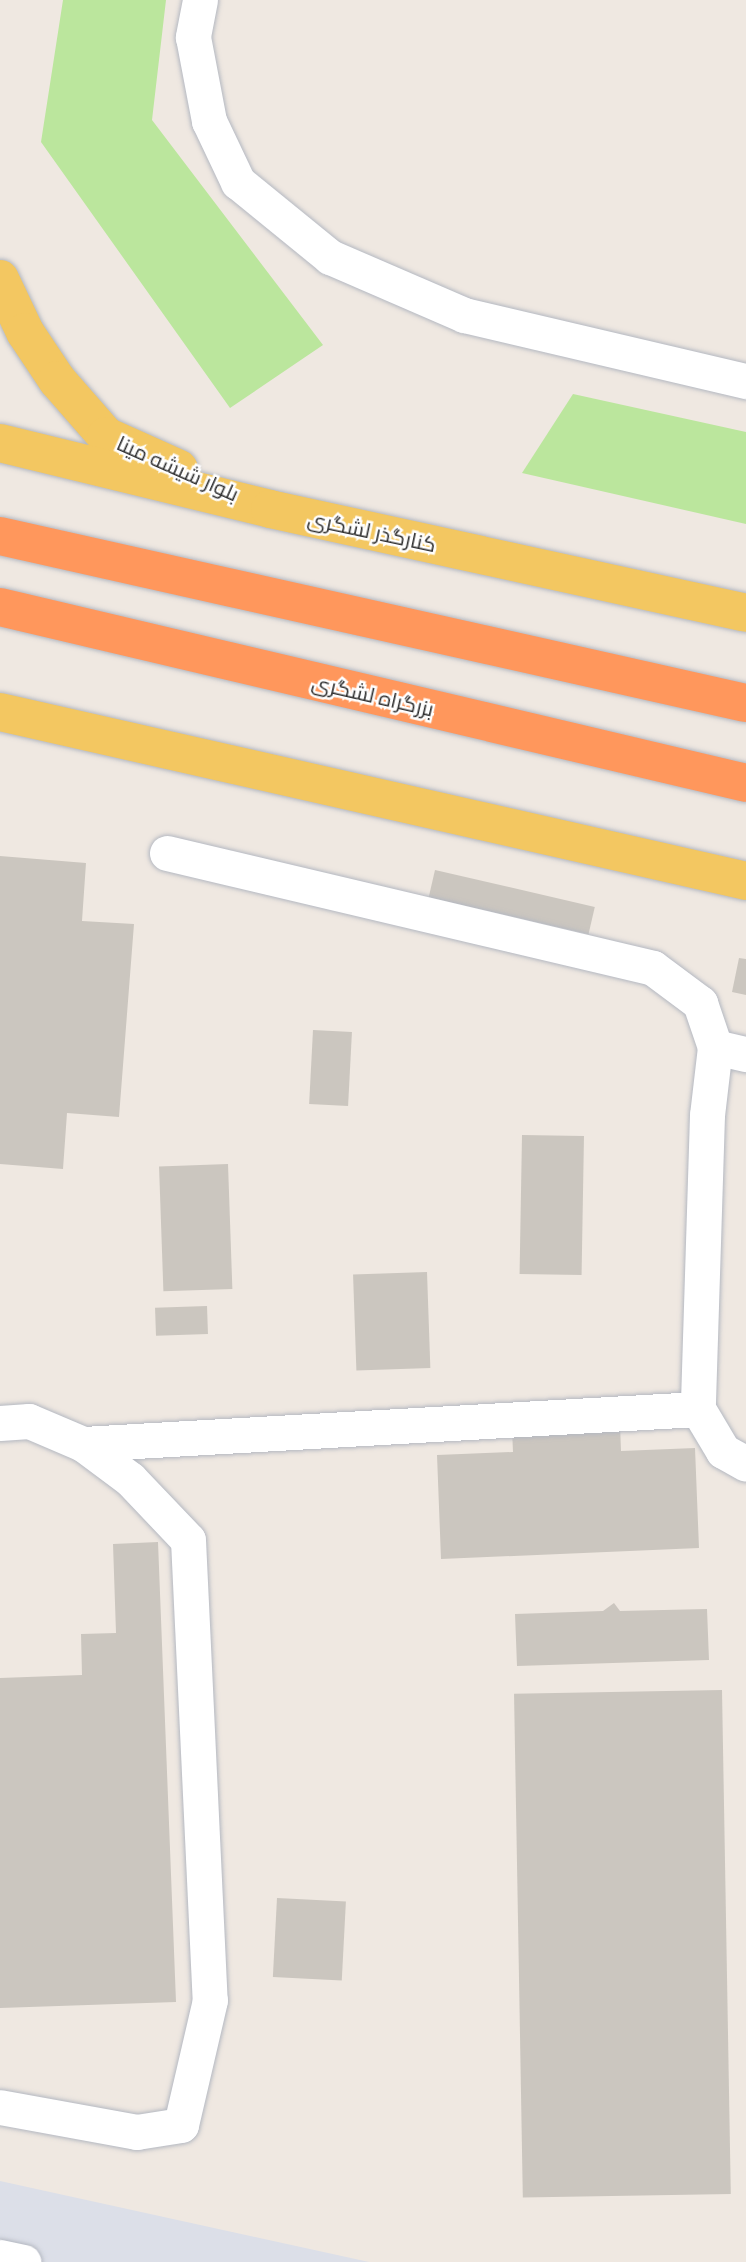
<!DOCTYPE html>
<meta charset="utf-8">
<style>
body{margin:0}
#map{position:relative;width:746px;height:2262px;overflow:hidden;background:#efe8e1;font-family:Ubuntu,Cairo,sans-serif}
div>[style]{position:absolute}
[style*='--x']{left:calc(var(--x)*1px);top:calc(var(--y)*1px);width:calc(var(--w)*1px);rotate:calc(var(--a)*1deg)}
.airport>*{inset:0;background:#dcdfe8}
.green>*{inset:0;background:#bbe69d}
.building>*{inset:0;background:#cbc6bf;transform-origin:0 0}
.roads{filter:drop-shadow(0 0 2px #b4b8c1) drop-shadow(0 0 2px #b4b8c1)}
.minor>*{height:35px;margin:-17.5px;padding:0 17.5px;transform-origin:17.5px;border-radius:17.5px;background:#fff}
.major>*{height:38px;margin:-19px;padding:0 19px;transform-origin:19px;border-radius:19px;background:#f3c761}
.highway>*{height:38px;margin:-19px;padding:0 19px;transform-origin:19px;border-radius:19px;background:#ff975c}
span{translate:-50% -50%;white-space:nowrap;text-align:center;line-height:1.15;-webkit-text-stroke:5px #fff;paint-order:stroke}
.street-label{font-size:21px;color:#2e2e2e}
</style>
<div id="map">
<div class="airport">
<div style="clip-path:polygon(0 2181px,369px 2262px,0 2262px)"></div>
</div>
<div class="green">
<div style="clip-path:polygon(63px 0,166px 0,152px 120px,323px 345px,230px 408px,41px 142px)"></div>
<div style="clip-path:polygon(573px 394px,746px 432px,746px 524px,522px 473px)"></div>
</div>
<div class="building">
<div style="clip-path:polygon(0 856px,86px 863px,82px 921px,134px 924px,119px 1117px,67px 1113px,63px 1169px,0 1164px)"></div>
<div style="left:435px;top:870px;width:164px;height:28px;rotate:13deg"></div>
<div style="clip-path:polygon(739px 958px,746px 959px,746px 995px,732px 992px)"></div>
<div style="left:313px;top:1030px;width:39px;height:74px;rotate:3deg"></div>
<div style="left:522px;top:1135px;width:62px;height:139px;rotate:1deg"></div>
<div style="left:228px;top:1164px;width:125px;height:69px;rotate:88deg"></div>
<div style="left:427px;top:1272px;width:96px;height:74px;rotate:88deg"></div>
<div style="left:207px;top:1306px;width:28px;height:52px;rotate:88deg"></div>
<div style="clip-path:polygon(620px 1425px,621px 1451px,695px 1448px,699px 1548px,441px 1559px,437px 1455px,513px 1452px,512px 1430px)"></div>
<div style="clip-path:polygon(158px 1542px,176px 2002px,0 2008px,0 1678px,82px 1675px,81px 1634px,116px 1633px,113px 1544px)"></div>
<div style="clip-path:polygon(614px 1603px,620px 1611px,707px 1609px,709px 1660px,517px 1666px,515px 1614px,603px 1611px)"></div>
<div style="left:722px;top:1690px;width:504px;height:208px;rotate:89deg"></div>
<div style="left:277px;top:1898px;width:69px;height:79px;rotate:3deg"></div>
</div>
<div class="roads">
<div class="minor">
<div style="--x:200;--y:0;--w:38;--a:101"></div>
<div style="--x:193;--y:37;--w:86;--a:79.2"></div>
<div style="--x:209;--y:121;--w:68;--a:64.6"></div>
<div style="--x:238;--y:182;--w:119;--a:39.2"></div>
<div style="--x:330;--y:257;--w:146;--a:23.4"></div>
<div style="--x:464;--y:315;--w:290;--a:13.2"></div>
<div style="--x:167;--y:853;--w:499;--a:13.3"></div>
<div style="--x:653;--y:968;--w:59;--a:36.7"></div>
<div style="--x:700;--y:1003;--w:46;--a:71.2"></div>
<div style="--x:715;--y:1047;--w:32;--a:13"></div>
<div style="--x:715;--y:1047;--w:68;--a:96.7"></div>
<div style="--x:707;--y:1115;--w:294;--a:91.8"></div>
<div style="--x:698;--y:1409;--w:49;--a:59.2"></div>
<div style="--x:723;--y:1451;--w:26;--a:29"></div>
<div style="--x:0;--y:1423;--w:29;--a:-4"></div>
<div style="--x:29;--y:1421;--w:59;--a:23.1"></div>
<div style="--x:83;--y:1444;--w:59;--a:36.7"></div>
<div style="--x:130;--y:1479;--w:84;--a:46.4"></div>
<div style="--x:188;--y:1540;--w:461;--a:87.3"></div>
<div style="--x:210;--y:2000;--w:128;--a:103.1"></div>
<div style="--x:181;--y:2125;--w:45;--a:171"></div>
<div style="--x:137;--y:2132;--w:139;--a:-169.7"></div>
<div style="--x:83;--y:1444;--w:616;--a:-3.26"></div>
<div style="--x:0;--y:2257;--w:24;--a:12"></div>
</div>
<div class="major">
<div style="--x:0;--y:279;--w:59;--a:64.7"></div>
<div style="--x:25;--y:332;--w:58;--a:56.3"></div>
<div style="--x:57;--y:380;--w:74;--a:48.8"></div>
<div style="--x:106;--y:436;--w:80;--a:24.3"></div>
<div style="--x:0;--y:443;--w:278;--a:13.7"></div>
<div style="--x:270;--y:509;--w:487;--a:12.3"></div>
<div style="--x:0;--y:712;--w:765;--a:12.76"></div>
</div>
<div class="highway">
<div style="--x:0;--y:536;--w:764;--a:12.62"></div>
<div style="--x:0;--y:607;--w:766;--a:13.27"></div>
</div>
</div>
<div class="street-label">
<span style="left:178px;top:468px;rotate:24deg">بلوار شیشه مینا</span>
<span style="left:372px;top:531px;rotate:12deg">کنارگذر لشگری</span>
<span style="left:373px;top:695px;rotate:13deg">بزرگراه لشگری</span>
</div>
</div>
